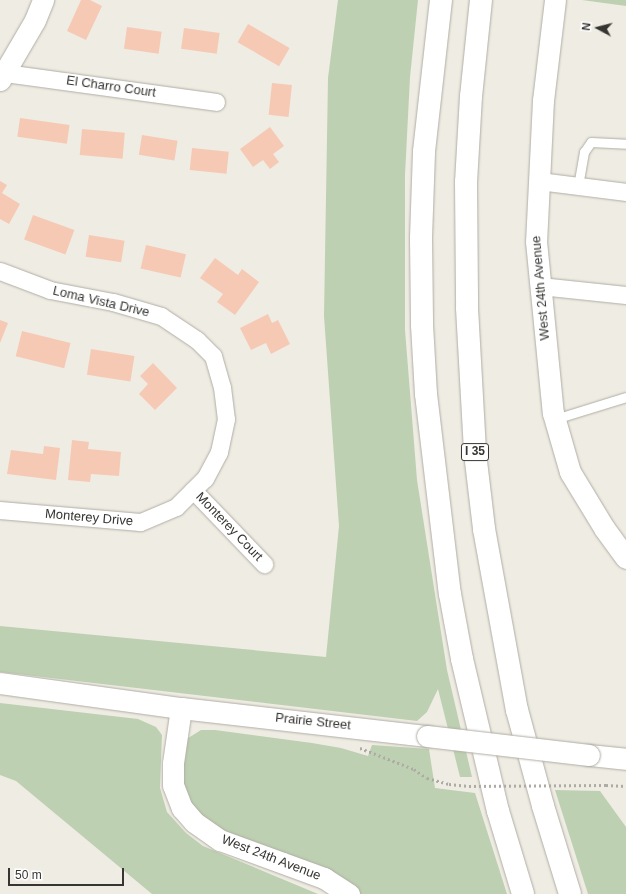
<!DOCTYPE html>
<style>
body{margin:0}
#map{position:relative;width:626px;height:894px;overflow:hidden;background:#efece3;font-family:Arial,sans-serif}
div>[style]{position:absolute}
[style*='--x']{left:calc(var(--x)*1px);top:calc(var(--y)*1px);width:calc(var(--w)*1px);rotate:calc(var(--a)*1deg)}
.green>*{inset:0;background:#bdd0b1}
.building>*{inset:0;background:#f6c9b5;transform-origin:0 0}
.path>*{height:2.5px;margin-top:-1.25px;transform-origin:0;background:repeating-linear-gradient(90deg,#adaba4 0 2px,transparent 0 5px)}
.roads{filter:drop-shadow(0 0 1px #b0ada4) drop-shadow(0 0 1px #b0ada4)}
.service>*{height:9px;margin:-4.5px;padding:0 4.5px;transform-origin:4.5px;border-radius:4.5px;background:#fff}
.minor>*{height:17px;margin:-8.5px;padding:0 8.5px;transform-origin:8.5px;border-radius:8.5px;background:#fff}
.tertiary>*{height:21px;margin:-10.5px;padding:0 10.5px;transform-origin:10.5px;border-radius:10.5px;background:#fff}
.motorway>*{height:22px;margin:-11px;padding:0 11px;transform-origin:11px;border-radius:11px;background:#fff}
.path-bridge>*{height:2.5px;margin-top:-1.25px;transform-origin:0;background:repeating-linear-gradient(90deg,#adaba4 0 2px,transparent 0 5px)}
.bridges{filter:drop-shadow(0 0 1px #b0ada4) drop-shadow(0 0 1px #b0ada4)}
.tertiary-bridge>*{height:21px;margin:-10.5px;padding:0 10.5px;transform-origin:10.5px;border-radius:10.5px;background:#fff}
span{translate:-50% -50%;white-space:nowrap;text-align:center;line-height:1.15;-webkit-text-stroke:3.5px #fff;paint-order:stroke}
.shield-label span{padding:1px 3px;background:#fff;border:1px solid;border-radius:3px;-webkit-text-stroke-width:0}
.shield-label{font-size:12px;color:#363532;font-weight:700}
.street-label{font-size:13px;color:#363532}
.north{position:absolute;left:578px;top:8px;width:40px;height:40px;-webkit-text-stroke:3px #fff;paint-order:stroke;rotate:277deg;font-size:11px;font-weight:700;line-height:16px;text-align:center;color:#363532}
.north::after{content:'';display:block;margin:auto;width:14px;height:18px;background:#363532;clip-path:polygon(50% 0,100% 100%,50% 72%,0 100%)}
.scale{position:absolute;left:8px;top:868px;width:116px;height:18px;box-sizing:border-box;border:2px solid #363532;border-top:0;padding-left:5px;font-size:12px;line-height:14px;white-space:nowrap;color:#363532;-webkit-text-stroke:3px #fff;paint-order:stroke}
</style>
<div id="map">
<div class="green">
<div style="clip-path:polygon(338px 0,418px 0,410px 77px,405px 175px,405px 330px,417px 480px,431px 569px,447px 670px,472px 777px,460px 777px,438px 689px,427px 712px,417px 721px,0 672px,0 626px,326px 657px,339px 526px,324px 316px,328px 78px)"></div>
<div style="clip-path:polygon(582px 0,626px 0,626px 6px)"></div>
<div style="clip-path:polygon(0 703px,138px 719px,156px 727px,162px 735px,160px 788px,167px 812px,186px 833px,203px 846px,318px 894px,152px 894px,16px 781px,0 775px)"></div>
<div style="clip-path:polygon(201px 730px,215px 730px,312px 743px,341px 748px,368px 756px,372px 745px,429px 749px,435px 788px,475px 793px,507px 894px,358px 894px,229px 838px,196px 812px,181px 780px,185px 740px)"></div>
<div style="clip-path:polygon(555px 790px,600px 791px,626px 827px,626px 894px,588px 894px)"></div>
</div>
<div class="building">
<div style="clip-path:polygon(81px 0,90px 0,102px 6px,86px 40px,67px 31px)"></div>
<div style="left:248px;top:24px;width:48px;height:21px;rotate:30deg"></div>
<div style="left:127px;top:27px;width:35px;height:22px;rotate:8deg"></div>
<div style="left:184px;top:28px;width:36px;height:21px;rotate:8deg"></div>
<div style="left:272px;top:83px;width:20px;height:32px;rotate:6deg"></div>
<div style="left:20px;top:118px;width:50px;height:19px;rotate:8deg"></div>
<div style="clip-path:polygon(270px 127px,284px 146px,273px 154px,279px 162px,270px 169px,263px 160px,253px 167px,240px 149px)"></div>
<div style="left:82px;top:129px;width:43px;height:26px;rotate:5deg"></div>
<div style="left:142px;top:135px;width:36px;height:20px;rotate:9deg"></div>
<div style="left:192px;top:148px;width:37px;height:22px;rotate:6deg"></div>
<div style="clip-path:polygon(0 181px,7px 185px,2px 193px,20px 204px,9px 224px,0 219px)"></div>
<div style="left:33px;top:215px;width:44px;height:26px;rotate:20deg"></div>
<div style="left:89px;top:235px;width:36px;height:22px;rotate:9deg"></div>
<div style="left:146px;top:245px;width:41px;height:24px;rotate:13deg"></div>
<div style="clip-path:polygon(215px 258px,238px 275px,242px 269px,259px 282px,235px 315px,217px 302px,223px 294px,200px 278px)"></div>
<div style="clip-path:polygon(268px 314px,272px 323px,278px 320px,290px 344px,271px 354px,266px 343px,251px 350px,240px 328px)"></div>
<div style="clip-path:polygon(0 320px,8px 323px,0 343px)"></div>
<div style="left:22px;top:331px;width:50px;height:26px;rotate:14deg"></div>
<div style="left:91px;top:349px;width:44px;height:26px;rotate:9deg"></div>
<div style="clip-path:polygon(153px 363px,177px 388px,155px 410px,139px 394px,148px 384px,140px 376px)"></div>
<div style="clip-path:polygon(72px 440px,89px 442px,88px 449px,121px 452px,119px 476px,91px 474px,90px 482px,68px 480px)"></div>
<div style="clip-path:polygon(44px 446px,60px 448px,56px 480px,7px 474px,11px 450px,43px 454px)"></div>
</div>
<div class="path">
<div style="--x:360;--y:748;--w:58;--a:21.3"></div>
<div style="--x:414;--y:769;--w:16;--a:35"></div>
<div style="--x:606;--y:785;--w:20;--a:3"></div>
</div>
<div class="roads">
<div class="service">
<div style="--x:578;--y:186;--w:35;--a:-80"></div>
<div style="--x:584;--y:152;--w:12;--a:-55"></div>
<div style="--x:591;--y:142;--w:35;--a:3"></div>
<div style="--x:555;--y:419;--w:74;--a:-17.2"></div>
</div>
<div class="minor">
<div style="--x:5;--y:73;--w:213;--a:7.8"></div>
<div style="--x:539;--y:181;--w:88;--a:7.2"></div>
<div style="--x:0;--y:271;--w:53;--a:20.8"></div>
<div style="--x:50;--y:290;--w:64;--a:10.8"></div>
<div style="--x:113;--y:302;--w:50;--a:16.3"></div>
<div style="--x:161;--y:316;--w:43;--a:33.7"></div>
<div style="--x:197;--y:340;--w:23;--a:45"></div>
<div style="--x:213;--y:356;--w:32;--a:74"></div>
<div style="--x:222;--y:387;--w:32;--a:83"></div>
<div style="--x:226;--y:419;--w:34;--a:102"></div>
<div style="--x:219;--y:452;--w:30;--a:118"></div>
<div style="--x:205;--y:478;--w:41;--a:135"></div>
<div style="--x:176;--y:507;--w:39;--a:157"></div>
<div style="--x:140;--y:522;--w:141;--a:-175.1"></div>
<div style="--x:540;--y:286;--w:86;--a:6"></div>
<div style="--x:193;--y:490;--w:103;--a:46.2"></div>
</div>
<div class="tertiary">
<div style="--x:555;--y:0;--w:101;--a:96.8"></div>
<div style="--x:543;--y:100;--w:141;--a:92.8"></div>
<div style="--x:536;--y:241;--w:173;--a:84.4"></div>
<div style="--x:553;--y:413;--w:61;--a:73.9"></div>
<div style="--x:570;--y:472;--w:66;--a:58.7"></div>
<div style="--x:604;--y:528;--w:37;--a:54"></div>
<div style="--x:0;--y:80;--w:69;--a:-59.7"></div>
<div style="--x:35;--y:20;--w:22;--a:-68"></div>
<div style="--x:0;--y:683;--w:183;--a:7.9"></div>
<div style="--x:181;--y:708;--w:248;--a:6.5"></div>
<div style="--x:181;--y:708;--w:56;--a:98.3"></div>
<div style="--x:173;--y:763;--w:22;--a:90"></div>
<div style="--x:173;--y:785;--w:25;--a:69"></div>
<div style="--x:182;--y:808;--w:18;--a:49"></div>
<div style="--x:194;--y:822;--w:32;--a:35"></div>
<div style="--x:220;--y:840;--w:111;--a:20.1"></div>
<div style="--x:324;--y:878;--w:30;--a:33"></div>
<div style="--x:589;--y:755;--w:37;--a:6"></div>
</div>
<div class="motorway">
<div style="--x:441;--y:0;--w:153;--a:96.4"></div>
<div style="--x:424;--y:152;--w:87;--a:92"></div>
<div style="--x:421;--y:239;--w:86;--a:89.3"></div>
<div style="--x:422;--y:325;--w:69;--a:86.7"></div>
<div style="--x:426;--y:394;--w:201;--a:83.2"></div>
<div style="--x:450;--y:594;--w:66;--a:79.5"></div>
<div style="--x:462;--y:659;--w:156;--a:76.7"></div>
<div style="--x:498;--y:811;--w:87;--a:73.2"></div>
<div style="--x:481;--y:0;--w:97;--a:95.9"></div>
<div style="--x:471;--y:96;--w:86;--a:93.3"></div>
<div style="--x:466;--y:182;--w:126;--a:89.5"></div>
<div style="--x:467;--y:308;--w:145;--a:86.8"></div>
<div style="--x:475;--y:453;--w:77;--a:83.2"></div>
<div style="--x:484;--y:529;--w:184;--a:79.7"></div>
<div style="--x:517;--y:710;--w:99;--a:74.8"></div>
<div style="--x:543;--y:806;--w:92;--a:72.9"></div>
</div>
</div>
<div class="path-bridge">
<div style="--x:427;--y:778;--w:23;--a:15"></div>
<div style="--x:449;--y:784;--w:20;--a:6"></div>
<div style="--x:469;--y:786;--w:137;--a:-0.4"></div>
</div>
<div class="bridges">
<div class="tertiary-bridge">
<div style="--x:427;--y:736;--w:163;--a:6.7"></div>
</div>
</div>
<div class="shield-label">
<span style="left:475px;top:452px">I 35</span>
</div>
<div class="street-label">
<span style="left:111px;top:87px;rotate:8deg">El Charro Court</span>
<span style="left:541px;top:288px;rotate:-95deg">West 24th Avenue</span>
<span style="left:101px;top:302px;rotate:13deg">Loma Vista Drive</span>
<span style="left:89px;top:518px;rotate:5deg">Monterey Drive</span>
<span style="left:229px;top:527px;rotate:46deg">Monterey Court</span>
<span style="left:313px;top:722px;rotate:6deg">Prairie Street</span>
<span style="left:271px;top:858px;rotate:21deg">West 24th Avenue</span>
</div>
<div class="north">N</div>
<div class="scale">50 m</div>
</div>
